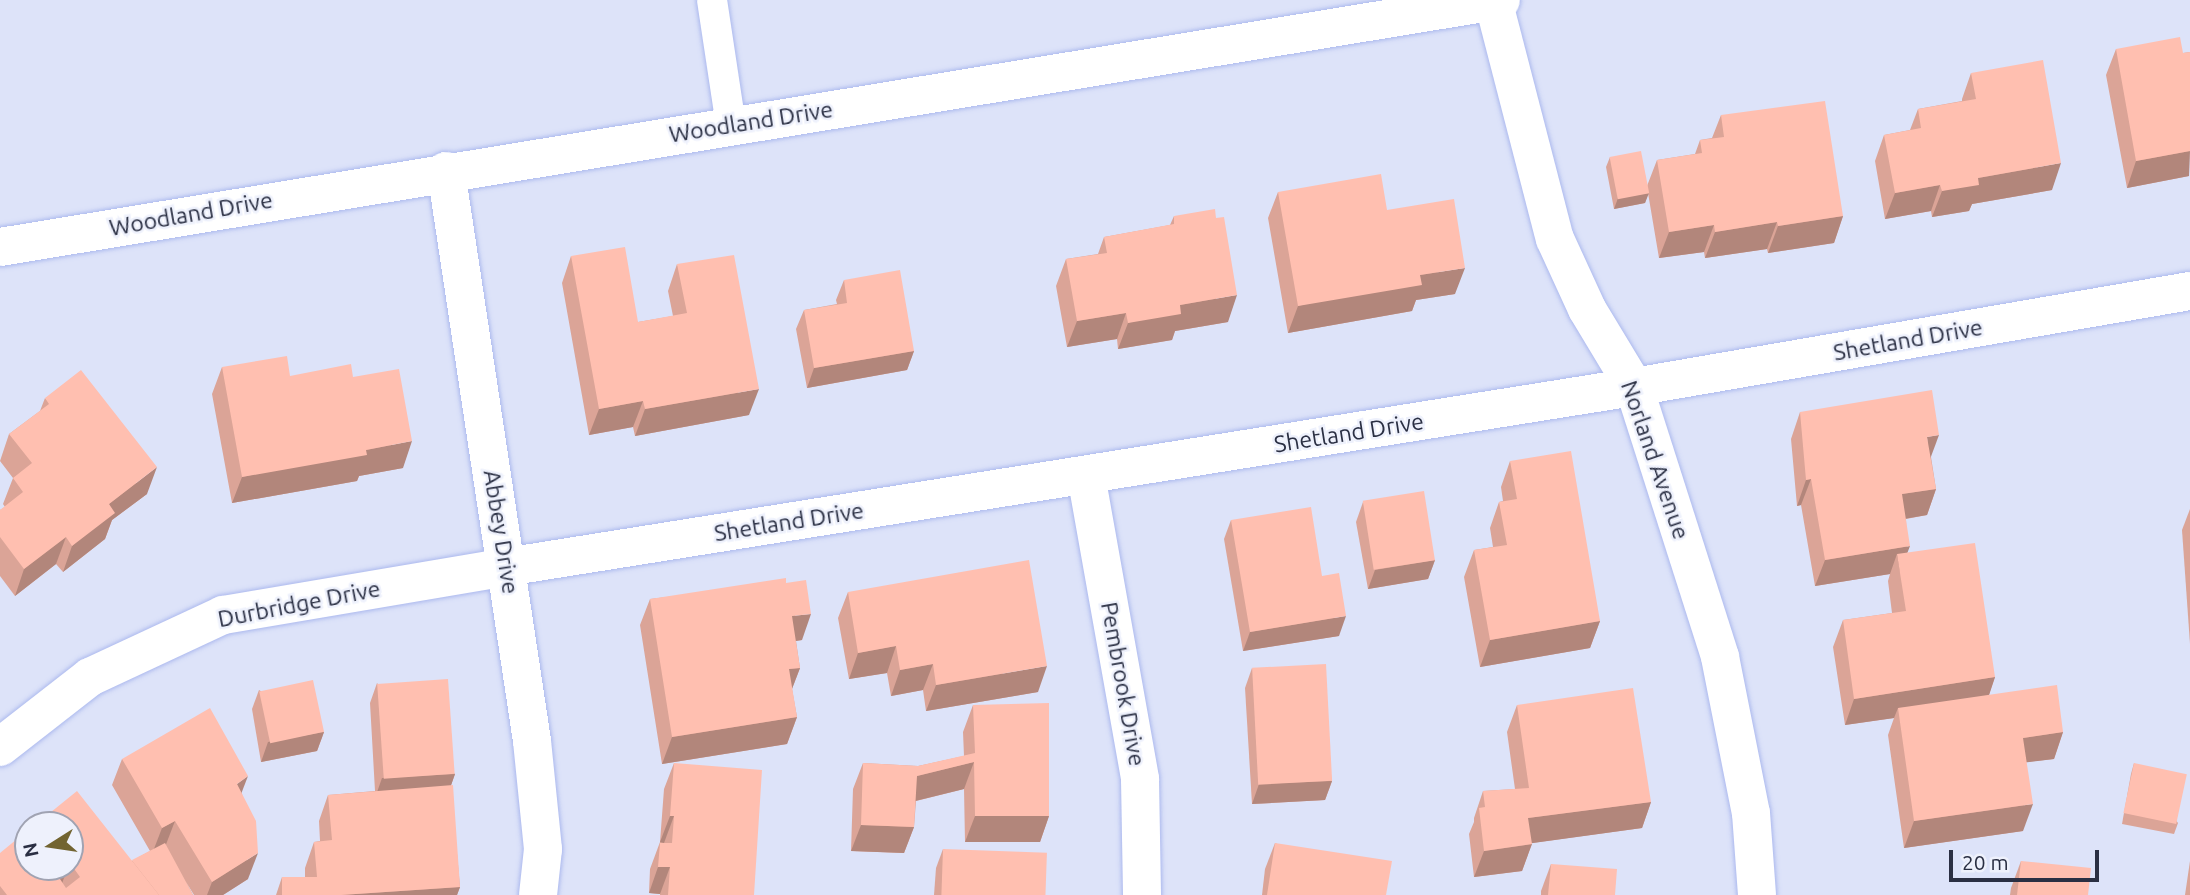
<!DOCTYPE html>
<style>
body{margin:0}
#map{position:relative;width:2190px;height:895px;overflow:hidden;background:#dde3f9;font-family:Ubuntu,sans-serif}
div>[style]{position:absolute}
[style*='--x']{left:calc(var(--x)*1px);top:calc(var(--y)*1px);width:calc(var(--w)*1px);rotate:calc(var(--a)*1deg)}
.roads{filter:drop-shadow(0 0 2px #acb9ee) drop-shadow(0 0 2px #acb9ee)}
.service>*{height:30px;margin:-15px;padding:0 15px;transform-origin:15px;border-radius:15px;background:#fff}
.minor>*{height:38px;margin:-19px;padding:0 19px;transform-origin:19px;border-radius:19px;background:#fff}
.secondary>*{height:38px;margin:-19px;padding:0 19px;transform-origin:19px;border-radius:19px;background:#fff}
.wall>*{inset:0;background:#dba497}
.shaded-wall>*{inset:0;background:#b2867b}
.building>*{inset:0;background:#ffbfb0;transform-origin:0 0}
span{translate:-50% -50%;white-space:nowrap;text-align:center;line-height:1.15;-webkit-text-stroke:5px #eef1fc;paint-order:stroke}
.street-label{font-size:23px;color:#2a2f43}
.north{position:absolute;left:14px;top:811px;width:70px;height:70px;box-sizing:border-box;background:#eef1fc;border:2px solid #a0a3b2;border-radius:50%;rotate:258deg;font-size:19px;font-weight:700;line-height:28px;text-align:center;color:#2a2f43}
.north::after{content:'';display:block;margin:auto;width:24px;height:32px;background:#726431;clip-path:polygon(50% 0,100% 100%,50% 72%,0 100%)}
.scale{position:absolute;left:1949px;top:850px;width:150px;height:32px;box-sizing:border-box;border:4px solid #2a2f43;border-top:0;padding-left:9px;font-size:21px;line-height:24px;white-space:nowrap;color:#2a2f43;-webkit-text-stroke:5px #eef1fc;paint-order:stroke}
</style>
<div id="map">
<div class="roads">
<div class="service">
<div style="--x:712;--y:0;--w:126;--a:81.4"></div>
</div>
<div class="minor">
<div style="--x:1493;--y:0;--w:247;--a:75.5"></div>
<div style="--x:1555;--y:239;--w:77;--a:65.4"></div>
<div style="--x:1587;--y:309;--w:91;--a:58.9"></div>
<div style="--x:1634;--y:387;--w:283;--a:72.3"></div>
<div style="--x:1720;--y:657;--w:159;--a:78.8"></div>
<div style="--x:1751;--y:813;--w:82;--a:85.8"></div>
<div style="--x:446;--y:171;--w:576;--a:81.42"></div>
<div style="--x:532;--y:741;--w:109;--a:84.2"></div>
<div style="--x:543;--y:849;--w:46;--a:96.2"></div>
<div style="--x:1086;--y:475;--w:309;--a:79.9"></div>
<div style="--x:1140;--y:779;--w:116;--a:89"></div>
<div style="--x:0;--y:747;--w:114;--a:-37.9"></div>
<div style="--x:90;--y:677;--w:147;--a:-25"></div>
<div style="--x:223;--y:615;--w:287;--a:-9.6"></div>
<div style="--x:506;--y:567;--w:1142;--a:-9.07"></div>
<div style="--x:1634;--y:387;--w:564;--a:-9.8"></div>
</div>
<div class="secondary">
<div style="--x:0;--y:247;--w:1521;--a:-9.34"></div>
</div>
</div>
<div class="wall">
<div style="clip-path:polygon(2116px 49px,2183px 53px,2190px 52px,2189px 176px,2127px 188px,2106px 75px)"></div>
<div style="clip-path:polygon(1971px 73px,2052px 190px,1972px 204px,1969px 211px,1932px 217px,1931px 211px,1885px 219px,1875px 161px,1884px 135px,1910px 130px,1918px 109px,1962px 101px,1962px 99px)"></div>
<div style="clip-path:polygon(1721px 115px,1843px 216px,1834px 243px,1768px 253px,1767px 249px,1705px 258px,1704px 252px,1659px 258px,1648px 193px,1645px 203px,1614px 209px,1606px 167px,1610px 157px,1647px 186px,1657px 160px,1695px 154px,1700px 140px,1712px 138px)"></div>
<div style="clip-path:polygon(1278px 192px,1387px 210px,1455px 294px,1416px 300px,1412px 311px,1288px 333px,1268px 218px)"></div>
<div style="clip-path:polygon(1174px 216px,1228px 322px,1175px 331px,1172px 340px,1118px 349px,1117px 339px,1067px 347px,1056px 286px,1066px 259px,1098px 254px,1104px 237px,1170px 225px)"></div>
<div style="clip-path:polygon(571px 256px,638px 322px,673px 316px,668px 291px,677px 264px,749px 415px,635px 436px,633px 427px,589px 435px,562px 283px)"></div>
<div style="clip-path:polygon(844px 280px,914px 351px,907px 370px,807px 388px,796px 329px,804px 310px,837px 304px,836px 300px)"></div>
<div style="clip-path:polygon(222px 367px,290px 376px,353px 377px,403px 468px,359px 476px,357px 481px,232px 503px,212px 394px)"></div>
<div style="clip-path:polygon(45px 398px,147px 494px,112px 520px,105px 539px,63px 572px,56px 564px,15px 596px,0 576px,0 510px,5px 507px,3px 504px,13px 478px,0 461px,9px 434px,40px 411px)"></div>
<div style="clip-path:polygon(1800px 412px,1931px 457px,1936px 489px,1927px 515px,1906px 519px,1907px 553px,1995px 677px,1989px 695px,2063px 732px,2054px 759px,2026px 762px,2023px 831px,1904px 848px,1888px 735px,1894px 718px,1845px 725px,1833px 647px,1843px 620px,1892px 613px,1888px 581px,1890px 574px,1815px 586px,1801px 505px,1797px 506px,1791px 439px)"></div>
<div style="clip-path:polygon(1510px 461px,1600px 621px,1590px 648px,1480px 667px,1464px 577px,1474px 550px,1493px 547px,1490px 528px,1499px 502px,1503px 501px,1501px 487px)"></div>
<div style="clip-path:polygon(1363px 502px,1435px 560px,1428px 579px,1368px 589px,1356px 522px)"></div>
<div style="clip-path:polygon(2190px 509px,2190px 644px,2182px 530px)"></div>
<div style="clip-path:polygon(1231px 520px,1322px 576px,1339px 636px,1243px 651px,1224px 539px)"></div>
<div style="clip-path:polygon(786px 583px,802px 640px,796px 641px,800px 668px,792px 689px,797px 717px,787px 744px,662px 764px,640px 625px,650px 599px)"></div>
<div style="clip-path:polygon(848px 592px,1038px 692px,926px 711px,923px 690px,891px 696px,887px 673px,849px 679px,838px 618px)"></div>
<div style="clip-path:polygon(1252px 668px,1332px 781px,1325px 800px,1252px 804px,1245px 688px)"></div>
<div style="clip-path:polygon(377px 683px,455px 774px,451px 785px,460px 887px,457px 895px,276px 895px,282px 877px,305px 877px,305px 868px,314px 842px,320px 841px,319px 821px,328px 795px,375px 791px,370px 703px)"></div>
<div style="clip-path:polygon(259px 690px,324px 732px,317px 751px,261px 762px,252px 709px)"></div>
<div style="clip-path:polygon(973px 705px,1049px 816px,1040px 842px,965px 842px,964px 789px,916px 801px,914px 827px,904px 853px,851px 851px,853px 789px,863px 763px,918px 766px,964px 756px,963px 732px)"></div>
<div style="clip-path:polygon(1517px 705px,1651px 802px,1642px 828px,1532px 843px,1522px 871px,1474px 877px,1469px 834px,1474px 822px,1474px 818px,1483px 791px,1515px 789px,1507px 732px)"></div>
<div style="clip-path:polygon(122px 759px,242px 793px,248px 879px,223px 895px,194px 895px,186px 882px,193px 895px,0 895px,0 853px,28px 867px,70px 867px,70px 825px,132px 861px,150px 851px,112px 785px)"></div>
<div style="clip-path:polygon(674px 763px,754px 895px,660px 895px,660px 894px,649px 893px,650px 869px,660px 842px,664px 789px)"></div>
<div style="clip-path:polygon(2134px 763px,2178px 823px,2174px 834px,2122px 824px,2131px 774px)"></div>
<div style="clip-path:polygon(1275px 843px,1386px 895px,1262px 895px,1265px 869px)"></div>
<div style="clip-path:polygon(943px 849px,1045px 895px,934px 895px,936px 868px)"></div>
<div style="clip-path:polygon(2021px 861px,2088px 895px,2010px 895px,2011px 888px)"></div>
<div style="clip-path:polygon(2190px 861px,2190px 895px,2185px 895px)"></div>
<div style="clip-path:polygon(1551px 864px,1615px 895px,1541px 895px,1541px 891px)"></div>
</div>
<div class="shaded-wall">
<div style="clip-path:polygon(2190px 151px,2189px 176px,2127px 188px,2136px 161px)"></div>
<div style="clip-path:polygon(2061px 163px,2052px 190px,1972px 204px,1969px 211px,1932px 217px,1942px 191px,1978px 178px)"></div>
<div style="clip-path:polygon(1940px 185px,1931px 211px,1885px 219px,1895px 193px)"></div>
<div style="clip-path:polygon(1649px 193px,1645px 203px,1614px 209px,1618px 198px)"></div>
<div style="clip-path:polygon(1843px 216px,1834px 243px,1768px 253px,1778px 226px)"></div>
<div style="clip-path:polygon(1777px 222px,1767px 249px,1705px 258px,1715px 232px)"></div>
<div style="clip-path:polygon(1714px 225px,1704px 252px,1659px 258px,1669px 232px)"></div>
<div style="clip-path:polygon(1465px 268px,1455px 294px,1416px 300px,1412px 311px,1288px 333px,1298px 306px,1420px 275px)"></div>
<div style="clip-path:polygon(1237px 295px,1228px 322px,1175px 331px,1172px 340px,1118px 349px,1128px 323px,1180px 305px)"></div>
<div style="clip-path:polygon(1126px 313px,1117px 339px,1067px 347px,1077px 321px)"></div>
<div style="clip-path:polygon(914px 351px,907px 370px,807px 388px,814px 368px)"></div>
<div style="clip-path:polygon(759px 389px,749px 415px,635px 436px,645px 409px)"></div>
<div style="clip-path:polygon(643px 401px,633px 427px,589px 435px,599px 409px)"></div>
<div style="clip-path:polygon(1939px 435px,1929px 462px,1927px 437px)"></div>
<div style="clip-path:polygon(412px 441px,403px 468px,359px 476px,357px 481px,232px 503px,242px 477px,366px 450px)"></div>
<div style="clip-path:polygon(157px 467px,147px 494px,112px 520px,105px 539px,63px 572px,72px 546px,109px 504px)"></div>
<div style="clip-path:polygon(1811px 479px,1801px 505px,1797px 506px,1806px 480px)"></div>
<div style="clip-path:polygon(1936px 489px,1927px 515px,1892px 521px,1902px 494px)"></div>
<div style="clip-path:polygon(66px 537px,56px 564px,15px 596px,24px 569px)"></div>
<div style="clip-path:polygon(1910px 546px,1900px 572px,1897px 554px,1890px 574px,1815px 586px,1825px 560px)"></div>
<div style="clip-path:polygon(1435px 560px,1428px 579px,1368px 589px,1375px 570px)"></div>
<div style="clip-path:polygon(811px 614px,802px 640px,782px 643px,792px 616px)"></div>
<div style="clip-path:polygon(1346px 616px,1339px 636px,1243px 651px,1250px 632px)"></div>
<div style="clip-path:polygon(1600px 621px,1590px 648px,1480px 667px,1490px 640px)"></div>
<div style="clip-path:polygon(896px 646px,887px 673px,849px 679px,858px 653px)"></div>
<div style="clip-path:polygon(933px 664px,923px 690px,891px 696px,900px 670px)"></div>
<div style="clip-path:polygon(1047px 666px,1038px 692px,926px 711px,936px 685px)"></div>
<div style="clip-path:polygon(800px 668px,790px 694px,789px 669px)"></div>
<div style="clip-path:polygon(1995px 677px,1986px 704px,1898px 708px,1894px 718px,1845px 725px,1854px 699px)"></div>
<div style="clip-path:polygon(797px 717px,787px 744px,662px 764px,672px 737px)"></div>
<div style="clip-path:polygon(324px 732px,317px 751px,261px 762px,268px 742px)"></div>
<div style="clip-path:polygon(2063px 732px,2054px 759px,2013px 764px,2023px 738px)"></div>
<div style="clip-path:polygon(974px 762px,964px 789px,907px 803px,917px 776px)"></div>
<div style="clip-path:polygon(455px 774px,448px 794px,375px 798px,382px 778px)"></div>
<div style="clip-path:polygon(248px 776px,238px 802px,237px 784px)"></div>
<div style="clip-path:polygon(1332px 781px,1325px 800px,1252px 804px,1259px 784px)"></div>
<div style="clip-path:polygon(1651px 802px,1642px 828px,1519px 845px,1528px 818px)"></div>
<div style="clip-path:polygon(2033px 804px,2023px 831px,1904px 848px,1914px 821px)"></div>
<div style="clip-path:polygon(670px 816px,674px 816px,664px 843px,660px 842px)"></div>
<div style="clip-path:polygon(975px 816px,1049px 816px,1040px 842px,965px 842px)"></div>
<div style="clip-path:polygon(175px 821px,165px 847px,152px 854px,162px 828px)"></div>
<div style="clip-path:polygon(861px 825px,914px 827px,904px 853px,851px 851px)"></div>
<div style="clip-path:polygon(1532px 844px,1522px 871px,1474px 877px,1484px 851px)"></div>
<div style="clip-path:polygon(258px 853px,248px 879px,223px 895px,207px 895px,212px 882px)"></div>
<div style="clip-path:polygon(64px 867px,68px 867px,60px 889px,56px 873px)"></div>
<div style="clip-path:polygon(658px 867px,670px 867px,660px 894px,649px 893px)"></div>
<div style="clip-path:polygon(460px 887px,457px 895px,341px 895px)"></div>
</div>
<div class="building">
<div style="clip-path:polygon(2180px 37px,2183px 53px,2190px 52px,2190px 151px,2136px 161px,2116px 49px)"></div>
<div style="clip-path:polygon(2043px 60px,2061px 163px,1978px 178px,1979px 185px,1942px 191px,1940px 185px,1895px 193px,1884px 135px,1921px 128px,1918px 109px,1976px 99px,1971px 73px)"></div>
<div style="clip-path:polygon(1825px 101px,1843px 216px,1778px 226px,1777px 222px,1715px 232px,1714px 225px,1669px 232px,1657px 160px,1702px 153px,1700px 140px,1724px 137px,1721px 115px)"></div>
<div style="left:1641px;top:151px;width:43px;height:32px;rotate:79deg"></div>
<div style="clip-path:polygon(1381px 174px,1387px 210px,1454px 199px,1465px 268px,1420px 275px,1422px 285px,1298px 306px,1278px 192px)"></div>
<div style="clip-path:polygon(1215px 209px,1216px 218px,1224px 217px,1237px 295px,1180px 305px,1181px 314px,1128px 323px,1126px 313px,1077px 321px,1066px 259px,1107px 253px,1104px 237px,1174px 224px,1174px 216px)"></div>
<div style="clip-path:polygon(625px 247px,638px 322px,687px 313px,677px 264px,734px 255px,759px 389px,645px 409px,643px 401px,599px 409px,571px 256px)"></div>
<div style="clip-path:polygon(900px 270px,914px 351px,814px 368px,804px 310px,847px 303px,844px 280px)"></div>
<div style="clip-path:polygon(287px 356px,290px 376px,351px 364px,353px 377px,399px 369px,412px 441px,366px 450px,367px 455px,242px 477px,222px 367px)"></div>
<div style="clip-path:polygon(81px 370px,157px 467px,109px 504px,115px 513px,72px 546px,66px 537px,24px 569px,0 537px,0 510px,23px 492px,13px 478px,32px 463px,9px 434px,49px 404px,45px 398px)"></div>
<div style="clip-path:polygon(1932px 390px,1939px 435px,1927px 437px,1936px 489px,1902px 494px,1910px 546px,1825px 560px,1811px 479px,1806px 480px,1800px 412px)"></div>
<div style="clip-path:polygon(1571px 451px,1600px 621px,1490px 640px,1474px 550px,1507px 545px,1499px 502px,1517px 499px,1510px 461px)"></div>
<div style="left:1424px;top:491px;width:70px;height:62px;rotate:81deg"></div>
<div style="clip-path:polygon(1311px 507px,1322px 576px,1339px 573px,1346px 616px,1250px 632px,1231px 520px)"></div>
<div style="clip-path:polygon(1975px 543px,1995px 677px,1854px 699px,1843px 620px,1906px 611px,1897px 554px)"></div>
<div style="clip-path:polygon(1029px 560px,1047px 666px,936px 685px,933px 664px,900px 670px,896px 646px,858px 653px,848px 592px)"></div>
<div style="clip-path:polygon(786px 578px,786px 583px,806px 580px,811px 614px,792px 616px,800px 668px,789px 669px,797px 717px,672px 737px,650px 599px)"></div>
<div style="left:1326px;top:664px;width:117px;height:74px;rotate:87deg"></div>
<div style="left:448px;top:679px;width:95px;height:71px;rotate:86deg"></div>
<div style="left:313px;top:680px;width:53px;height:55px;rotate:78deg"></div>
<div style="clip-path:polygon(2057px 685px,2063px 732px,2023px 738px,2033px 804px,1914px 821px,1898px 708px)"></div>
<div style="clip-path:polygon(1633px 688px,1651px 802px,1528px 818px,1532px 844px,1484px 851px,1479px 808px,1485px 807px,1483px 791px,1529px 788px,1517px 705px)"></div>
<div style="clip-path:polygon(1049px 703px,1049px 816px,975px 816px,974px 762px,917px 776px,914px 827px,861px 825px,863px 763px,918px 766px,975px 753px,973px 705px)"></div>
<div style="clip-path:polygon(210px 708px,248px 776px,237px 784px,256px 821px,258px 853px,212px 882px,175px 821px,162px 828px,122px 759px)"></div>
<div style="clip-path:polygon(674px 763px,762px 770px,754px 895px,668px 895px,670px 867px,658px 867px,660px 843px,672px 843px,674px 816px,670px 816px)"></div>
<div style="left:2134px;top:763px;width:54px;height:51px;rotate:12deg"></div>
<div style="clip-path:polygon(453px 785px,460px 887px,341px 895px,282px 895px,282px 877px,317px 877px,314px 842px,332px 840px,328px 795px)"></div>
<div style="clip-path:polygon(77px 791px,159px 895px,7px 895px,0 886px,0 853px,28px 830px,28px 867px,64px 867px,56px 873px,66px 888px,80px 877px,70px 863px,70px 825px,35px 825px)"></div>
<div style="clip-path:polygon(165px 843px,193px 895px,159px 895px,133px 862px,132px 860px)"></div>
<div style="clip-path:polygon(1275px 843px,1392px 861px,1386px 895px,1267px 895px)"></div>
<div style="left:943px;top:849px;width:104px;height:46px;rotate:2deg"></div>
<div style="clip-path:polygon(2021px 861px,2091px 868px,2088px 895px,2017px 895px)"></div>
<div style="clip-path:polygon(1551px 864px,1617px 869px,1615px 895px,1548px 895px)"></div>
</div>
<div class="street-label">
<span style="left:751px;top:122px;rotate:-9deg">Woodland Drive</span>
<span style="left:191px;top:214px;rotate:-10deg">Woodland Drive</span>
<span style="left:1908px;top:340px;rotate:-10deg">Shetland Drive</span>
<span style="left:1349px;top:433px;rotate:-9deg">Shetland Drive</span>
<span style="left:1655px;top:460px;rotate:71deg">Norland Avenue</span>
<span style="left:789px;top:522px;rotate:-9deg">Shetland Drive</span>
<span style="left:501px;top:532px;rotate:81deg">Abbey Drive</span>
<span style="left:299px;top:604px;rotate:-11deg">Durbridge Drive</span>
<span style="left:1123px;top:684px;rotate:80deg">Pembrook Drive</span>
</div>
<div class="north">N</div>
<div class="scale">20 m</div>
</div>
